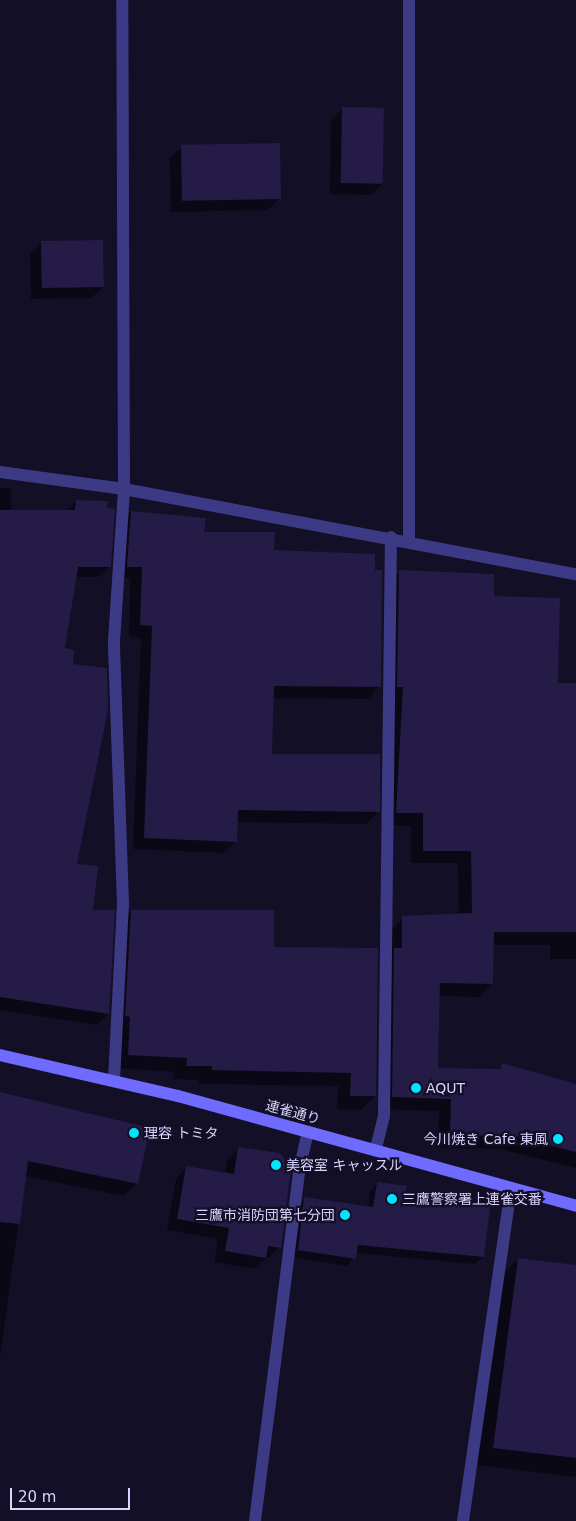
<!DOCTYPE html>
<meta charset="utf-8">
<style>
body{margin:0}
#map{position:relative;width:576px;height:1521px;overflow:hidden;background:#130f26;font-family:"DejaVu Sans","Noto Sans JP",sans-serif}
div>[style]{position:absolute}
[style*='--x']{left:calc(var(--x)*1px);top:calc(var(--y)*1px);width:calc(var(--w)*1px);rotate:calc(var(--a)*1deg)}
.shadow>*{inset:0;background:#0007}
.building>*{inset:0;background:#241b47;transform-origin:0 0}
.street>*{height:12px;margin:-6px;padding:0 6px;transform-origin:6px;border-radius:6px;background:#3d3a85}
.secondary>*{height:12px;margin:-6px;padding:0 6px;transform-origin:6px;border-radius:6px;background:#6f6bff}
.dots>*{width:14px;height:14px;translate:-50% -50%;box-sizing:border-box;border:2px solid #130f26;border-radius:50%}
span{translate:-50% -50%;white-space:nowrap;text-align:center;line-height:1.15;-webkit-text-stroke:4.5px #130f26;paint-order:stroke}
.poi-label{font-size:14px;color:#d9d4ff}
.left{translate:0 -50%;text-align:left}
.right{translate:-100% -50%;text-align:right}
.street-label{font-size:14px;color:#d9d4ff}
.scale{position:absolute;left:10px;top:1488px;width:120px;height:22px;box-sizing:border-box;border:2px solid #d9d4ff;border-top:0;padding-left:6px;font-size:15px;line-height:18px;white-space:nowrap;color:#d9d4ff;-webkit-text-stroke:4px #130f26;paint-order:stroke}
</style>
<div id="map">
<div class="shadow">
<div style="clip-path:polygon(342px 109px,382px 184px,371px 195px,330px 194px,331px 120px)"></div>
<div style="clip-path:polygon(182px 147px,279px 198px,268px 210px,171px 212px,170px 158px)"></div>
<div style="clip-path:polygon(42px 242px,103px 287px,91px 298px,31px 299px,30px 253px)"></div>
<div style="clip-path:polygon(0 488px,11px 488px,11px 511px,66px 511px,76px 501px,110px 566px,98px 577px,75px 577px,63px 650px,71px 665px,76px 865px,91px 911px,108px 1014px,97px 1025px,0 1010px)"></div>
<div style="clip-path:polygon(131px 512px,273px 551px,380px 686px,368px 699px,273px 698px,271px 755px,378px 812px,366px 824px,237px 822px,236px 841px,224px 853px,133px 849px,141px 638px,129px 636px,130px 578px,116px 578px,119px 524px)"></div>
<div style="clip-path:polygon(399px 572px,492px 598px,557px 684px,576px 685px,576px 959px,550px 959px,550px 945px,493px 945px,492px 984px,479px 997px,438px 996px,436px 1069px,497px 1070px,502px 1065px,576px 1084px,576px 1168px,500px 1149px,438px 1148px,439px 1111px,380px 1109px,390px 931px,403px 918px,459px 915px,458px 863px,411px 863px,411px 826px,383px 825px,386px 585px)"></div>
<div style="clip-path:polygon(131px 911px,273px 948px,375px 1096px,361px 1110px,337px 1109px,338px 1086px,199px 1084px,199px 1080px,173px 1079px,174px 1072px,115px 1068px,118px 925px)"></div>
<div style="clip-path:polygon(0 1094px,137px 1183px,124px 1196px,25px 1176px,0 1357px)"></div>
<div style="clip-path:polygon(239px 1148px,280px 1247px,254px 1269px,214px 1262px,218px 1239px,167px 1230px,176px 1179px,187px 1167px,225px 1173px,227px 1160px)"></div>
<div style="clip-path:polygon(377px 1183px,444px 1203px,483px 1257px,475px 1264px,356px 1253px,348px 1266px,291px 1257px,297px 1206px,305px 1198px,368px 1207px,370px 1191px)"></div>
<div style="clip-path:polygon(518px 1259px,576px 1266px,576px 1477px,477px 1465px,501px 1276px)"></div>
</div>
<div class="building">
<div style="left:342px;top:107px;width:42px;height:76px;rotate:1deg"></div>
<div style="left:280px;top:143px;width:56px;height:99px;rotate:89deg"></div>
<div style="left:103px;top:240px;width:47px;height:62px;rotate:89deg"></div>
<div style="clip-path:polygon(76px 500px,108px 501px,107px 508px,115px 509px,111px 567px,78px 567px,65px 648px,74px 650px,73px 664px,107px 668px,108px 709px,77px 864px,98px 866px,93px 910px,115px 910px,109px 1014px,0 997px,0 510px,75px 510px)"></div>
<div style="clip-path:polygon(131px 511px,206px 518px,204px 532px,275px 532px,274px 550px,375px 554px,375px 570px,382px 570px,381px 687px,274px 686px,272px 754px,380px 754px,380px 812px,238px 810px,237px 842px,144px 838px,152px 626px,140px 625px,142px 567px,127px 567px)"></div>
<div style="clip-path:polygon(399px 570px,494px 574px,494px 596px,560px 598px,558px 683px,576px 683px,576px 932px,494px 932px,493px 984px,440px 983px,438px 1068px,500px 1069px,502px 1063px,576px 1084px,576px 1152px,514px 1136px,450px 1135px,451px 1099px,392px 1097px,394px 948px,402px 948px,402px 916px,472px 913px,471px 851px,423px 851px,423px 813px,396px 813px,403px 687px,397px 687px)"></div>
<div style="clip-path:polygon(131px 910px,274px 910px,274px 947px,378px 948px,376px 1096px,350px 1096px,351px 1073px,212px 1070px,212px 1066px,186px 1066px,187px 1058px,128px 1055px,130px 1017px,125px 1016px)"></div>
<div style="clip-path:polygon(0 1092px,150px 1128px,138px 1184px,28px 1161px,20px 1224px,0 1222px)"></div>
<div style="clip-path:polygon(238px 1147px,280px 1153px,291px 1168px,281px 1248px,268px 1246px,266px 1258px,225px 1251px,229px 1228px,177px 1219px,186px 1166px,234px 1174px)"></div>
<div style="clip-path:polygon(377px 1182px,407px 1186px,406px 1193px,445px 1198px,445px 1202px,490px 1207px,484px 1257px,358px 1245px,356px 1259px,298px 1250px,304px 1197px,373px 1207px)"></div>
<div style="clip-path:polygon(518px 1258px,576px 1265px,576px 1458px,493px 1448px)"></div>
</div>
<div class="street">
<div style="--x:0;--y:472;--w:125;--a:7.8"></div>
<div style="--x:124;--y:489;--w:460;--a:10.7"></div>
<div style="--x:409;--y:540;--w:540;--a:-90"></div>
<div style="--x:114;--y:1080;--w:176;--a:-87.1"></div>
<div style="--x:123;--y:904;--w:263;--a:-92"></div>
<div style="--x:114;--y:641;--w:152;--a:-86.2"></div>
<div style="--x:124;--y:489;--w:489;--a:-90.2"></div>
<div style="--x:376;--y:1148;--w:33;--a:-76"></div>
<div style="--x:384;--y:1116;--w:579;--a:-89.31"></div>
<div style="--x:255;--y:1521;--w:358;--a:-82.8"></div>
<div style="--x:300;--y:1166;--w:35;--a:-77"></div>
<div style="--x:463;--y:1521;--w:336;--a:-81.8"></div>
</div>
<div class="secondary">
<div style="--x:0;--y:1055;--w:183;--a:13"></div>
<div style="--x:178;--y:1096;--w:413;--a:15.4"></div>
</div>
<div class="dots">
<div style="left:416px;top:1088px;background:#00e5ff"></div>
<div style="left:134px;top:1133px;background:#00e5ff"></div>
<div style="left:558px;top:1139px;background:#00e5ff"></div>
<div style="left:276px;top:1165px;background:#00e5ff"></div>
<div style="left:392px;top:1199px;background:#00e5ff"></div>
<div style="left:345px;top:1215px;background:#00e5ff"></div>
</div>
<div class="poi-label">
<span class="left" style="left:426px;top:1088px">AQUT</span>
<span class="left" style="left:144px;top:1133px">理容 トミタ</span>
<span class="right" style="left:548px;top:1139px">今川焼き Cafe 東風</span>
<span class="left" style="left:286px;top:1165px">美容室 キャッスル</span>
<span class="left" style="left:402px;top:1199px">三鷹警察署上連雀交番</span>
<span class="right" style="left:335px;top:1215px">三鷹市消防団第七分団</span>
</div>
<div class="street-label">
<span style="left:293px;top:1112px;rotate:15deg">連雀通り</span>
</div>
<div class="scale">20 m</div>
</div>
